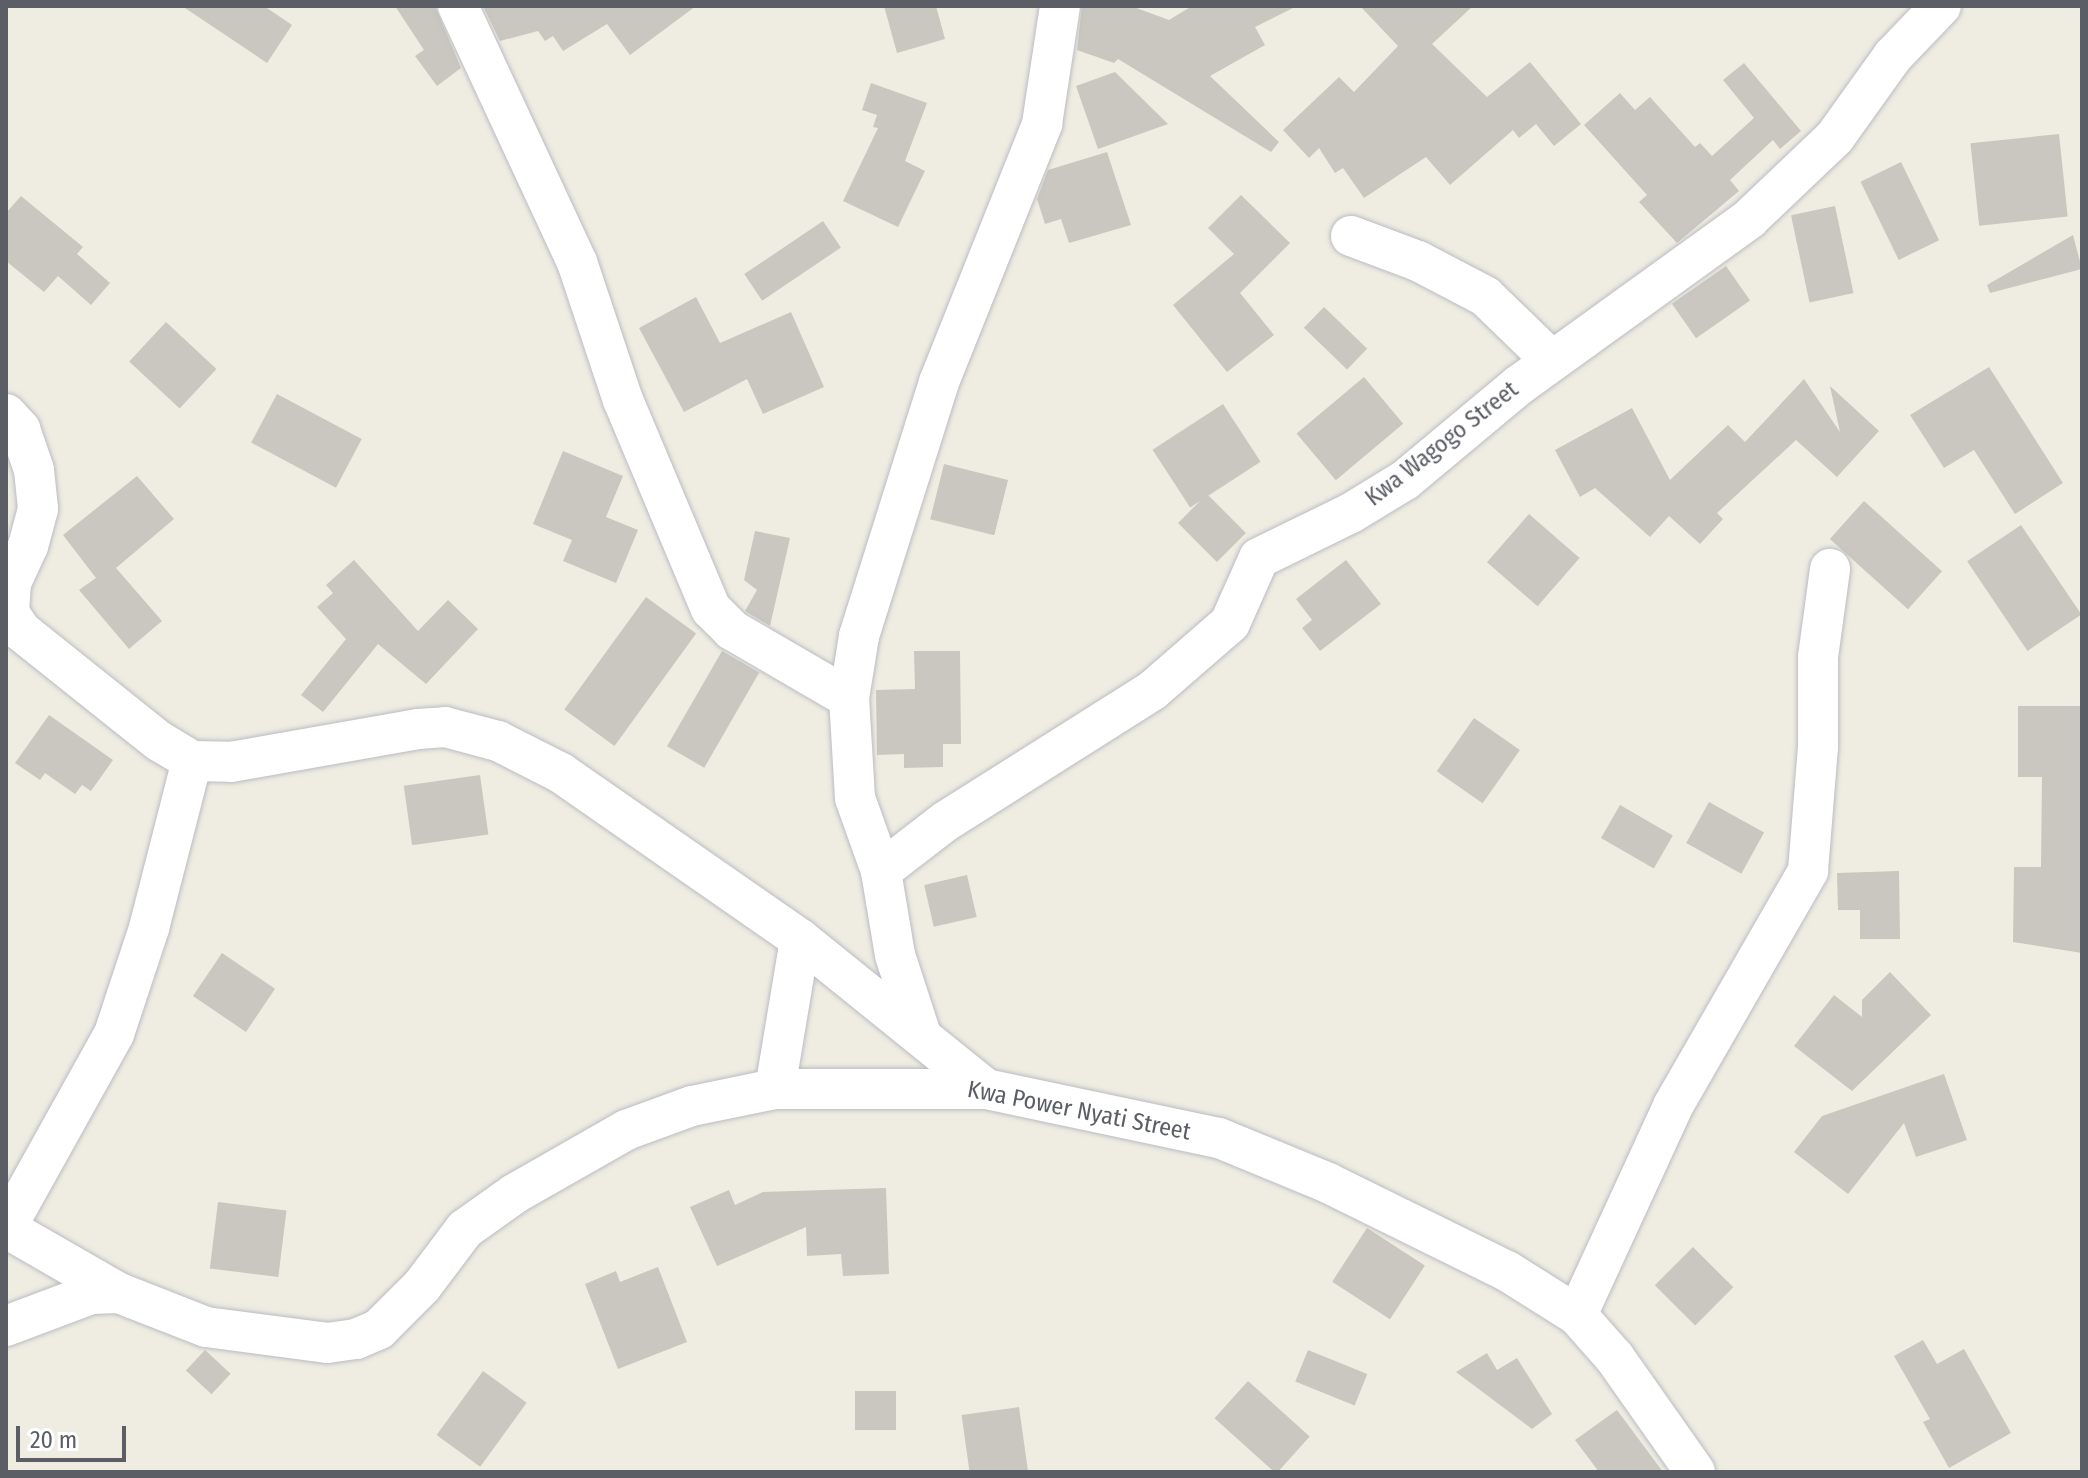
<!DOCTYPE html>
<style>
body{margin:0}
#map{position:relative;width:2088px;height:1478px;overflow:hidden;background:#efede2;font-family:"Fira Sans Condensed",sans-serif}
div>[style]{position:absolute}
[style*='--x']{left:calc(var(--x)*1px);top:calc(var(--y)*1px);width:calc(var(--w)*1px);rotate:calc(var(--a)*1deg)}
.building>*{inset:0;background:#c9c7bf;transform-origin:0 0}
.roads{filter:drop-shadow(0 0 2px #babcc2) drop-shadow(0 0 2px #babcc2)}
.minor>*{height:40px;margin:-20px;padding:0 20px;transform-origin:20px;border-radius:20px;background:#fff}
span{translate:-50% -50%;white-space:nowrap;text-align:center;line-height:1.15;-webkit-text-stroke:6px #fff;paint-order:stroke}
.street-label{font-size:24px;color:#5b5e64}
.frame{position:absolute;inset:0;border:8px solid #5b5e64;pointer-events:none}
.scale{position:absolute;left:16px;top:1426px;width:110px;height:36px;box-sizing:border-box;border:4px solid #5b5e64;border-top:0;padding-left:10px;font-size:24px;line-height:28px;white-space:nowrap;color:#5b5e64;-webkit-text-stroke:6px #fff;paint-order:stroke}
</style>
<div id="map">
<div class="building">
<div style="clip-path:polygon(182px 6px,264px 6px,292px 25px,267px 63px)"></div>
<div style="clip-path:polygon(395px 6px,435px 6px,461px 68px,437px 86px,415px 56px,424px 50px)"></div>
<div style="clip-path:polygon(483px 6px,696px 6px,630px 55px,607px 24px,563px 51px,553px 36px,545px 41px,538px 31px,500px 41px)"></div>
<div style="clip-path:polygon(884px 6px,936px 6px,945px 39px,897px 53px)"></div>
<div style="clip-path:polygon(1082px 6px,1131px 6px,1169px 20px,1192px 6px,1297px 6px,1255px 27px,1265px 45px,1210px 76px,1279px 142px,1271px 152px,1118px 59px,1114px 63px,1077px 50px)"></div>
<div style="clip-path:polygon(1360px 6px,1473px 6px,1432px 44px,1487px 97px,1530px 62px,1581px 124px,1554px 146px,1536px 124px,1519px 138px,1513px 130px,1450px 185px,1426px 157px,1364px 198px,1343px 168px,1335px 173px,1319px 148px,1309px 158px,1283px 130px,1339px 77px,1354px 92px,1398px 46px)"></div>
<div style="clip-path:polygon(1744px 63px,1801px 131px,1780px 149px,1773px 140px,1730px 180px,1739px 191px,1677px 243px,1639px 202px,1647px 195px,1584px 125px,1620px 93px,1635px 110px,1650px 97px,1695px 147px,1700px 143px,1712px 156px,1754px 118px,1723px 80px)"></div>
<div style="clip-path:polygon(1115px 72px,1168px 124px,1098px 149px,1076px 86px)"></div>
<div style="clip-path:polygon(871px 83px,927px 103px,905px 161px,925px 171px,898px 227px,843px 201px,878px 128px,873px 127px,877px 115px,862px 110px)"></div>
<div style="left:2059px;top:134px;width:83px;height:89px;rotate:84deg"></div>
<div style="clip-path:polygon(1107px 152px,1131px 225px,1069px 243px,1061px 219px,1045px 224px,1037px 199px,1048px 170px)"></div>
<div style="left:1901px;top:162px;width:87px;height:45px;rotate:64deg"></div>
<div style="clip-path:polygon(1241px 195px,1290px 243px,1240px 293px,1274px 335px,1227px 372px,1173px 305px,1234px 254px,1208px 228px)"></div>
<div style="clip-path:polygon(21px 196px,83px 247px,77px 254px,110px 283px,91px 305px,58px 276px,44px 292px,6px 261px,6px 213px)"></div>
<div style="left:1835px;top:206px;width:89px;height:45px;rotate:78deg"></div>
<div style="left:823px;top:221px;width:32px;height:95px;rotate:56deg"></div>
<div style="clip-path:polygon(2073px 235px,2082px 269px,1990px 293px,1987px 285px)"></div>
<div style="left:1726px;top:266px;width:42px;height:66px;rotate:55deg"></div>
<div style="clip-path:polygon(696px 297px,720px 343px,791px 312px,824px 387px,763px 414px,747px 379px,684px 412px,639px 328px)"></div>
<div style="left:1324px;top:307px;width:60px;height:29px;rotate:44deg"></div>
<div style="left:166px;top:322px;width:69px;height:54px;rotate:43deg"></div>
<div style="clip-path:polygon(1989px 367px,2063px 483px,2015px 514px,1974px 450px,1944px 468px,1910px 415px)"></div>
<div style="left:1364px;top:377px;width:61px;height:88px;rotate:50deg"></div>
<div style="clip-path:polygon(1804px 379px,1840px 432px,1830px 386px,1879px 431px,1837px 477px,1796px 440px,1717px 513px,1723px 519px,1700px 544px,1669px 516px,1650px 537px,1595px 488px,1580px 497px,1555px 450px,1632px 408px,1670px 480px,1728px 425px,1745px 442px)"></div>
<div style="left:277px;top:394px;width:96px;height:55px;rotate:28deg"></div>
<div style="left:1223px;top:404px;width:69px;height:84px;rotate:57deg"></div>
<div style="clip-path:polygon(563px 451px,623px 476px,606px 517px,638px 530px,616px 583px,563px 561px,572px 540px,533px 524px)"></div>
<div style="left:944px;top:464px;width:66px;height:57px;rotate:14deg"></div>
<div style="clip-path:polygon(137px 476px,174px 519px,116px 568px,162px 621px,129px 649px,79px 590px,96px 578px,63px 535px)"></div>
<div style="left:1207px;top:494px;width:55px;height:41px;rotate:45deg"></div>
<div style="left:1864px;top:501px;width:105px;height:51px;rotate:42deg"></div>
<div style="left:1529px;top:514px;width:67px;height:64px;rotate:41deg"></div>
<div style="left:2021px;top:525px;width:108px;height:65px;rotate:56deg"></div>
<div style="clip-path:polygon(755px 531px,790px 538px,770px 626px,745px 611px,757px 590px,744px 580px)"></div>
<div style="clip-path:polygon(354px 560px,418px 631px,448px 600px,478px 629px,426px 684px,378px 644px,323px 712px,301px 695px,346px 639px,317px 607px,333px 593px,326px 585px)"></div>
<div style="clip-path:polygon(1346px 560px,1381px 604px,1320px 651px,1302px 628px,1312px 620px,1296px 599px)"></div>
<div style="left:646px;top:597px;width:62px;height:139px;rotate:36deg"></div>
<div style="left:722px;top:651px;width:43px;height:110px;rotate:30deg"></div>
<div style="clip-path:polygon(914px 651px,960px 651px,961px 744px,943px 744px,943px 767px,904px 768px,904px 754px,877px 755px,876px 690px,915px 689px)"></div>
<div style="clip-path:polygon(2018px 706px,2082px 706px,2082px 953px,2013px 942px,2014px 867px,2041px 867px,2042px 777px,2018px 777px)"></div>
<div style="clip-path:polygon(49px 715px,113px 760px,91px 791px,82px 785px,75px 794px,45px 773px,40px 780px,15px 763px)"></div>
<div style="left:1474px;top:718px;width:56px;height:65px;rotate:35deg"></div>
<div style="left:480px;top:775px;width:60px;height:77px;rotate:82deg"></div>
<div style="left:1709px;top:802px;width:63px;height:47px;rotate:29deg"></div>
<div style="left:1620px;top:805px;width:61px;height:38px;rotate:30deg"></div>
<div style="clip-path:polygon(1899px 871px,1900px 939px,1860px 939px,1860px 910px,1838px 910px,1837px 873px)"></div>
<div style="left:967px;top:875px;width:43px;height:44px;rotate:77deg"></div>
<div style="left:222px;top:953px;width:64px;height:52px;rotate:34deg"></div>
<div style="clip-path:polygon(1890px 972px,1931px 1015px,1852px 1091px,1794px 1046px,1834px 995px,1862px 1017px,1862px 1000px)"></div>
<div style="clip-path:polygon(1944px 1074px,1967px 1140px,1916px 1157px,1904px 1123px,1848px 1194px,1794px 1152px,1822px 1116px)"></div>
<div style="clip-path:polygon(886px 1188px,889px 1274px,843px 1276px,841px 1254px,807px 1256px,806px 1227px,717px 1266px,690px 1207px,729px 1190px,735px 1205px,763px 1192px)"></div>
<div style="left:218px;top:1202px;width:69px;height:67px;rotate:7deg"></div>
<div style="left:1367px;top:1228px;width:69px;height:64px;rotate:33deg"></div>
<div style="left:1693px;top:1247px;width:57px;height:54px;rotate:45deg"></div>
<div style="clip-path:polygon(658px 1267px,687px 1342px,618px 1369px,585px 1284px,616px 1271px,620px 1282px)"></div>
<div style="clip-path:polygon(1923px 1340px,1937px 1364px,1964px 1349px,2011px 1433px,1949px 1468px,1923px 1422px,1930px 1419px,1894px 1356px)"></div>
<div style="left:205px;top:1350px;width:35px;height:28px;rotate:43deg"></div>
<div style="left:1308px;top:1350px;width:64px;height:34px;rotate:22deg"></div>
<div style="clip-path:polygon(1487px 1353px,1497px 1370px,1517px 1358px,1552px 1414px,1532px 1429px,1456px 1372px)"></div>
<div style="left:483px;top:1371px;width:54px;height:79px;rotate:36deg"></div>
<div style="left:1248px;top:1381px;width:83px;height:50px;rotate:42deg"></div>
<div style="left:855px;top:1391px;width:41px;height:39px"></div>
<div style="left:1019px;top:1407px;width:66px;height:58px;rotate:82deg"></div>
<div style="clip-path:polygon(1617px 1410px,1663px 1472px,1599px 1472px,1575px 1440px)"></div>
</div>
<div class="roads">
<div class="minor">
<div style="--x:458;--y:6;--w:282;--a:65.1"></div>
<div style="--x:577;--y:262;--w:145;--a:71.6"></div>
<div style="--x:623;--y:400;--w:227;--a:67.2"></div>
<div style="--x:711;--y:609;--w:30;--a:45"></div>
<div style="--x:732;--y:630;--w:135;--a:30.2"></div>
<div style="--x:1351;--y:236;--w:72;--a:20.5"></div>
<div style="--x:1418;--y:261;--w:76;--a:27.6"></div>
<div style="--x:1485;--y:296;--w:93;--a:44.1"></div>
<div style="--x:6;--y:414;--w:21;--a:47"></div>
<div style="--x:20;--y:429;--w:43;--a:71.1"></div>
<div style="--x:34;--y:470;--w:39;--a:84"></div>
<div style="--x:38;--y:509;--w:38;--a:105"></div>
<div style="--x:28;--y:546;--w:41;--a:114.7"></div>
<div style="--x:11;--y:583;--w:30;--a:94"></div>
<div style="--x:9;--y:613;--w:22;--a:56"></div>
<div style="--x:21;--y:631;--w:176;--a:38.6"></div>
<div style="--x:159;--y:741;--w:39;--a:31"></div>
<div style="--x:192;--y:761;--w:39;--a:1"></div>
<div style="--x:231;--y:762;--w:190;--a:-10"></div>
<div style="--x:418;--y:729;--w:27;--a:-4"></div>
<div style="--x:445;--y:727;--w:55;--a:14.8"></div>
<div style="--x:498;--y:741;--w:71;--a:26.9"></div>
<div style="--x:561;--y:773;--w:291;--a:34.8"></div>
<div style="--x:800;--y:939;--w:239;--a:38.9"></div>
<div style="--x:881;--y:871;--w:82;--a:-37.6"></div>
<div style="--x:946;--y:821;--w:245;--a:-32.3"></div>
<div style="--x:1153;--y:690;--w:102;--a:-41"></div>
<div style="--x:1230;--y:623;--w:71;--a:-66"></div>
<div style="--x:1259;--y:558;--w:102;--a:-26.1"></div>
<div style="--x:1351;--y:513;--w:63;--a:-31.4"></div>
<div style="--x:1405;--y:480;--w:148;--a:-39.8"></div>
<div style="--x:1519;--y:385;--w:284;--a:-35.8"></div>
<div style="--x:1749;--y:219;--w:119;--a:-43.6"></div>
<div style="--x:1835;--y:137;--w:100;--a:-54.4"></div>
<div style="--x:1893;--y:56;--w:69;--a:-46.2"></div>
<div style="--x:920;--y:1032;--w:81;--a:-108"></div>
<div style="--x:895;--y:955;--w:85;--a:-99.5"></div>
<div style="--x:881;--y:871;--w:77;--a:-109.6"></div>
<div style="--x:855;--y:798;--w:100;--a:-93.4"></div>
<div style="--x:849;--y:698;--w:63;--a:-80.8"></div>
<div style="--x:859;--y:636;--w:266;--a:-72.5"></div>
<div style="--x:939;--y:382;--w:278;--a:-68.2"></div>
<div style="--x:1042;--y:124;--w:119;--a:-81.3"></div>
<div style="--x:775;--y:1089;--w:152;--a:-80.5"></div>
<div style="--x:6;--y:1228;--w:222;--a:-60.9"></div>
<div style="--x:114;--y:1034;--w:112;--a:-71.7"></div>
<div style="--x:149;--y:928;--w:172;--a:-75.6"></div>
<div style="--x:6;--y:1228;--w:130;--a:29.9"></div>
<div style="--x:1577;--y:1315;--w:230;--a:-65.3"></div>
<div style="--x:1673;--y:1106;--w:271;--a:-60.1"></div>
<div style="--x:1808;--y:871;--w:124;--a:-85.4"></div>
<div style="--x:1818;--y:747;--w:90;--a:-90"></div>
<div style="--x:1818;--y:657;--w:89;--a:-82.2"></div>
<div style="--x:6;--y:1326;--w:91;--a:-20.6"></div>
<div style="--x:91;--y:1294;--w:28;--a:-2"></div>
<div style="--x:119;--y:1293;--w:93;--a:21.3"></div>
<div style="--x:206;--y:1327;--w:122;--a:7.5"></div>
<div style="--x:327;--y:1343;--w:29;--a:-8"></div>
<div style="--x:356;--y:1339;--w:25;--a:-23"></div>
<div style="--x:379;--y:1329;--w:61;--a:-45"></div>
<div style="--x:422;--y:1286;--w:71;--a:-53"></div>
<div style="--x:465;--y:1229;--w:60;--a:-35.5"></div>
<div style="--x:514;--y:1194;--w:129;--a:-29.7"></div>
<div style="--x:626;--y:1130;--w:70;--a:-20"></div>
<div style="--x:692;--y:1106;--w:85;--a:-11.6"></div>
<div style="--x:775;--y:1089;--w:211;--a:0"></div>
<div style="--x:986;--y:1089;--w:238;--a:11.9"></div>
<div style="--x:1219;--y:1138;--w:118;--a:22.4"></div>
<div style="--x:1328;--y:1183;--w:199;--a:26.2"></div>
<div style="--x:1507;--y:1271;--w:83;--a:32.2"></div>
<div style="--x:1577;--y:1315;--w:57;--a:48.5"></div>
<div style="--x:1615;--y:1358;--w:139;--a:54.9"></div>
</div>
</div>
<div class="street-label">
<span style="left:1442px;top:444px;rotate:-38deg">Kwa Wagogo Street</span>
<span style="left:1079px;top:1111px;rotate:11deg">Kwa Power Nyati Street</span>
</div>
<div class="frame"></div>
<div class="scale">20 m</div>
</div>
